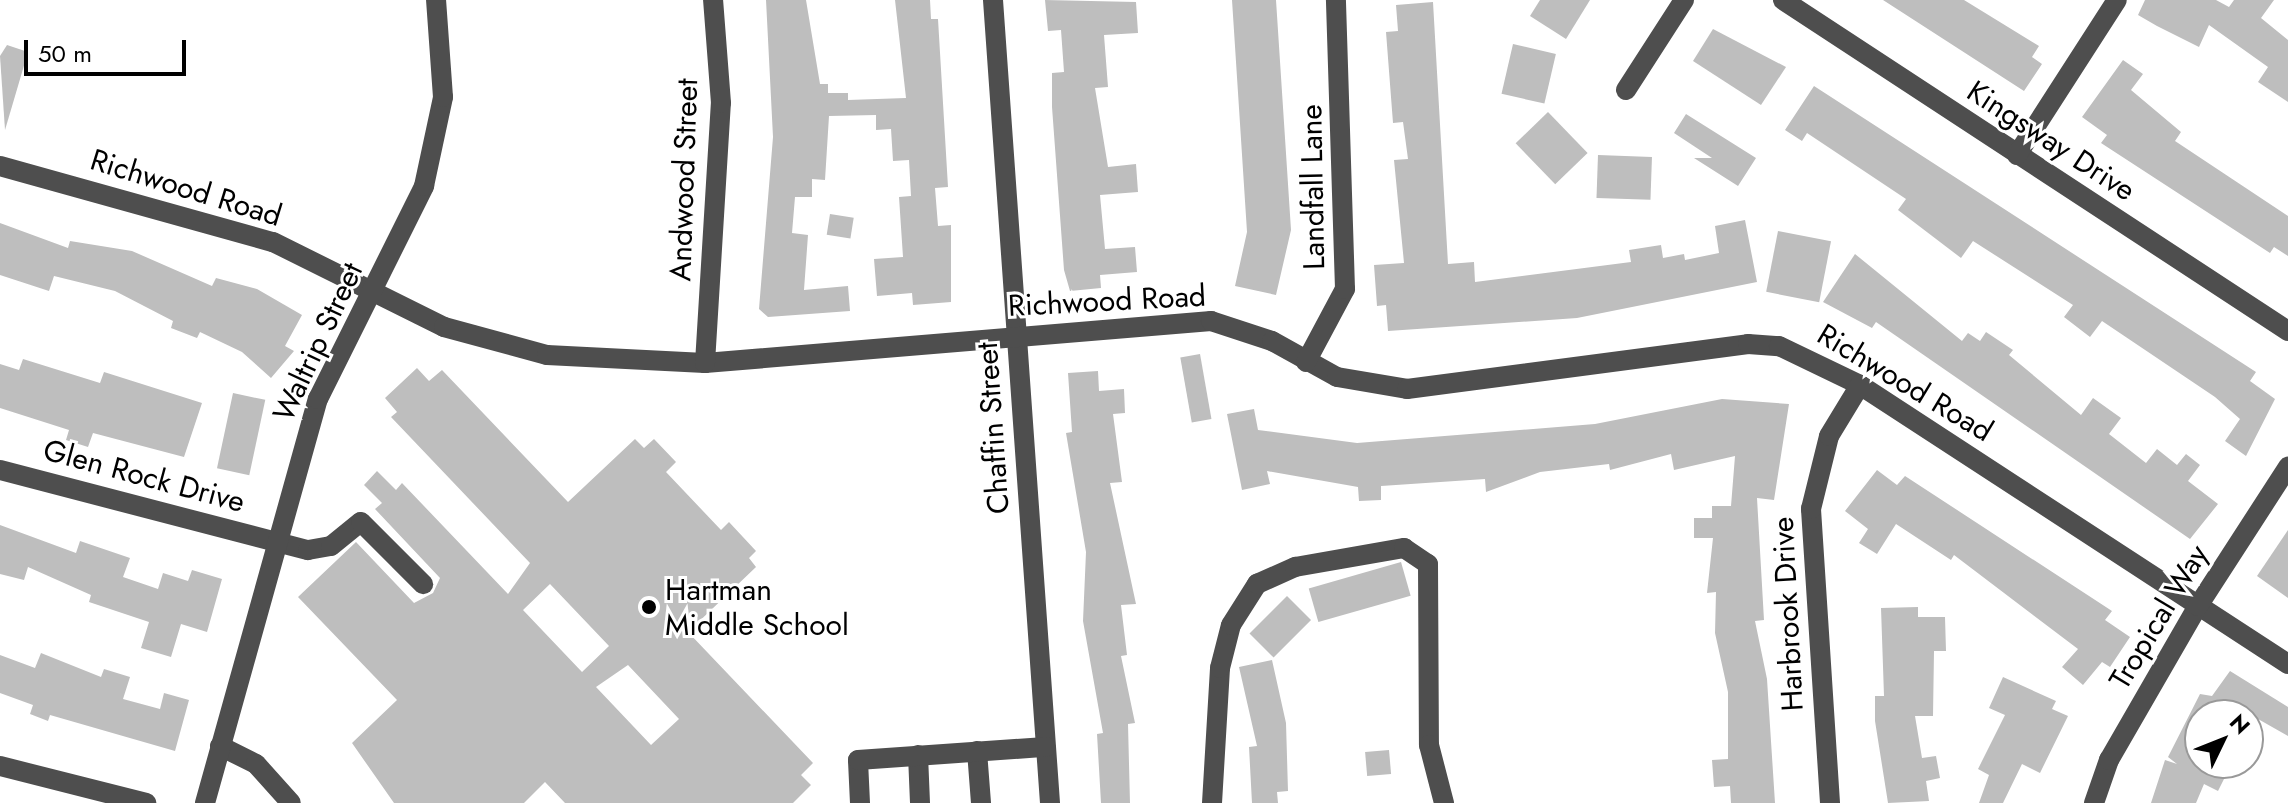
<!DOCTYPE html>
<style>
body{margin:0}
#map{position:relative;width:2288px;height:803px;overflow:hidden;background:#fff;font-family:Jost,sans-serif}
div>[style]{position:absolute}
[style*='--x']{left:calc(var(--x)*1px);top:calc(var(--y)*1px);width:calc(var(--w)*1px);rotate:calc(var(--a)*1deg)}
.building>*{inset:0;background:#bebebe;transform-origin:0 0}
.minor>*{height:20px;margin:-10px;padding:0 10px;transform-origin:10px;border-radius:10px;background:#4e4e4e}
.dots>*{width:22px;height:22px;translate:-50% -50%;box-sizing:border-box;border:4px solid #fff;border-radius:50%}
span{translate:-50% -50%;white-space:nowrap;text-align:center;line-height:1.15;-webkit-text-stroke:6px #fff;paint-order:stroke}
.street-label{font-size:30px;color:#000}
.poi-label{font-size:30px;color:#000}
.left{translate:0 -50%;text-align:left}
.north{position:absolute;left:2184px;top:699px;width:80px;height:80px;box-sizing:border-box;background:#fff;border:2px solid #999;border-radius:50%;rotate:47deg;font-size:22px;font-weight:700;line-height:32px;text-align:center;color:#000}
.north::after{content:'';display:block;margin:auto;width:28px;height:36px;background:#000;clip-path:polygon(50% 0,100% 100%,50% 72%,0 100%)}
.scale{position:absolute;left:24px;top:40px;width:162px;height:36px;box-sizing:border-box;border:4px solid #000;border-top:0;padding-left:10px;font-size:24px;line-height:28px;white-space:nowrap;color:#000;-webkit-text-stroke:6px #fff;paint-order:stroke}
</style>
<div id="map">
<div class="building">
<div style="clip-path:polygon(766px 0,806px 0,820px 84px,828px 84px,828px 93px,848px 93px,848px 100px,906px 98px,895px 0,930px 0,931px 19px,938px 19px,948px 187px,935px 188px,938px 226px,951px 225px,951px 302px,913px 305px,912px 293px,877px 296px,874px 259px,903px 257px,899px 197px,911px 196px,909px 160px,893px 161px,891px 129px,876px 130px,876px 115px,829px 116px,825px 180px,812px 179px,812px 197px,795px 197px,792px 233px,808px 235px,804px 290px,848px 286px,850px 311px,768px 317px,759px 309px,773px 137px)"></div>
<div style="clip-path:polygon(1045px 0,1136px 2px,1138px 33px,1104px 35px,1108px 87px,1095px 88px,1108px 167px,1136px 164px,1138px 192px,1100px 195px,1105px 249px,1135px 247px,1137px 272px,1100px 275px,1101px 288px,1070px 291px,1064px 270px,1052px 107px,1052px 73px,1064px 72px,1061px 30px,1048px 31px)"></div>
<div style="clip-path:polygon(1232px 0,1276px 0,1291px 230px,1276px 295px,1235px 286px,1247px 232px)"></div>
<div style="clip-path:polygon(1540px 0,1590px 0,1566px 39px,1530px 16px)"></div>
<div style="clip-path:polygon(1883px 0,1964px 0,2039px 46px,2032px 57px,2042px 64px,2024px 91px)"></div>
<div style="clip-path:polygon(2145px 0,2216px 0,2229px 7px,2234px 0,2274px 0,2261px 18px,2288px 40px,2288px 102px,2258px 82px,2268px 67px,2209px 25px,2199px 47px,2157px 26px,2138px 15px)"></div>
<div style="clip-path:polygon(1433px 2px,1448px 264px,1474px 262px,1475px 282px,1631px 262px,1629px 250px,1661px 245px,1663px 258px,1684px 254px,1685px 260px,1719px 253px,1715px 226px,1745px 220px,1757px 282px,1577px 318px,1388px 331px,1386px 305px,1377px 306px,1374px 265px,1404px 263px,1394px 160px,1408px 159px,1403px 122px,1393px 123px,1386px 32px,1398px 31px,1396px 5px)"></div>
<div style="clip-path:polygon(1713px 29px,1786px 67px,1761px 105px,1693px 61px)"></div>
<div style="left:1513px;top:44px;width:44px;height:51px;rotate:13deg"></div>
<div style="clip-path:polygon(7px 45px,28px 52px,5px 130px,0 56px)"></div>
<div style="clip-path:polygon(2123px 60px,2143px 74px,2131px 90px,2181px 132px,2175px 141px,2288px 216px,2288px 256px,2274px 247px,2270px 253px,2101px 143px,2107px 135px,2082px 117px)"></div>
<div style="clip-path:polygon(1814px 86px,2256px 372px,2250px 381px,2275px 399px,2246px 456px,2225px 441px,2240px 419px,2215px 397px,2102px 321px,2090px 337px,2064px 317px,2073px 305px,1973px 241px,1961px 258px,1898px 210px,1906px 199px,1807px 133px,1802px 141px,1785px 130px)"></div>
<div style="left:1548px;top:112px;width:57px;height:45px;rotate:46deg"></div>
<div style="clip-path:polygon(1686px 114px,1756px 158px,1738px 186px,1694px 158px,1712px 158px,1674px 133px)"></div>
<div style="left:1598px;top:155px;width:54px;height:43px;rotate:2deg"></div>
<div style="left:830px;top:214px;width:24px;height:21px;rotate:9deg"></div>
<div style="clip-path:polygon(0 223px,68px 248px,70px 241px,132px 251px,212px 286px,216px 278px,257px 289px,302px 315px,285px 346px,294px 351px,271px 378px,242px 352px,200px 332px,197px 338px,171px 328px,173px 321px,115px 291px,54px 276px,49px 291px,0 275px)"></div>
<div style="left:1778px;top:231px;width:54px;height:62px;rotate:11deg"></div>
<div style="clip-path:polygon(1855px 254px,1962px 341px,1968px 333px,1980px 341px,1986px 332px,2013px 350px,2009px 355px,2081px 415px,2093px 398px,2121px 418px,2109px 434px,2146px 463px,2157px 449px,2177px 465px,2186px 454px,2200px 465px,2188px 481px,2218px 504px,2190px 539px,1876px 322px,1872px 328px,1823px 302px)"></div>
<div style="left:1200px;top:354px;width:66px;height:20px;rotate:80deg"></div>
<div style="clip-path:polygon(23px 359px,100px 383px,104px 372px,202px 403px,184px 457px,93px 433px,88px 447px,66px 440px,69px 430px,0 408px,0 364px,19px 370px)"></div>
<div style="clip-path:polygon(evenodd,417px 368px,429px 381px,442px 370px,568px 502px,635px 439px,644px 448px,654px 439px,676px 462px,666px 472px,721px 530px,729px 522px,756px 551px,749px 558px,756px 567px,688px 632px,813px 763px,801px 775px,811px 785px,793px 803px,565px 803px,545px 782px,524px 803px,394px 803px,352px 743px,397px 700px,298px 597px,356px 542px,414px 603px,433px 593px,440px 578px,375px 509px,382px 503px,364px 485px,377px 471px,396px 490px,402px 483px,508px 594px,530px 563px,391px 417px,397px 412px,385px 398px,417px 368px,550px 584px,609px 646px,582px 672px,523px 610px,550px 584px,417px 368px,628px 665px,679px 719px,651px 745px,596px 687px,628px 665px)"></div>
<div style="clip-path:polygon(1098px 371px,1099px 391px,1124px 389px,1125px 413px,1113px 414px,1122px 482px,1110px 483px,1136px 604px,1121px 605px,1127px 655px,1121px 656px,1135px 723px,1128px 724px,1130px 803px,1101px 803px,1097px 734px,1103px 733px,1083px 621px,1086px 552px,1066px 433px,1072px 432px,1068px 373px)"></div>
<div style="left:233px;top:393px;width:33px;height:77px;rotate:12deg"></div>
<div style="clip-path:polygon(1722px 399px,1789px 404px,1774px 500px,1757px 498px,1764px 620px,1755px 621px,1767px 679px,1775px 803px,1731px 803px,1730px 786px,1714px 787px,1712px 760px,1728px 759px,1728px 692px,1715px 633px,1716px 592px,1707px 593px,1713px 538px,1694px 538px,1694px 518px,1712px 518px,1712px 506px,1731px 506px,1735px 456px,1674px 470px,1671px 454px,1610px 470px,1609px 464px,1540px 472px,1486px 492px,1485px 479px,1381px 486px,1381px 500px,1359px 501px,1358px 487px,1267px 471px,1270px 484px,1242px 490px,1227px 414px,1254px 409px,1258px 430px,1357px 443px,1595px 424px)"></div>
<div style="clip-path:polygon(1877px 470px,1897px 485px,1905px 476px,2112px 611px,2105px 620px,2130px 637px,2110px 667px,2102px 662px,2083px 685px,2062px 667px,2078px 649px,1954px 555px,1951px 560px,1896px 524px,1877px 554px,1859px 543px,1868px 529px,1845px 511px)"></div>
<div style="clip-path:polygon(0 525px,76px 553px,80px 541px,130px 558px,123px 577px,158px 589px,163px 573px,188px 581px,192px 570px,222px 579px,207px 632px,181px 624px,171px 657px,141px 648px,149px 622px,89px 602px,91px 595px,28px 567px,24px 580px,0 574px)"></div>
<div style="clip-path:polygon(2288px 530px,2288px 598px,2257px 576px)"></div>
<div style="left:1401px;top:562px;width:35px;height:96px;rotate:74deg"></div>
<div style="left:1287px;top:596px;width:34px;height:53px;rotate:45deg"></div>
<div style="clip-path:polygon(1918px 607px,1918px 617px,1945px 617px,1946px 651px,1934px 651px,1933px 716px,1915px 716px,1922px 758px,1936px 756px,1940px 778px,1926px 781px,1929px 801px,1888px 803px,1875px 721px,1875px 696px,1884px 696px,1881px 608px)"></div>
<div style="clip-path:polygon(41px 653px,101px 677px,104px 669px,130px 677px,123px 699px,160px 709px,164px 693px,189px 700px,175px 751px,50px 715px,48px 721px,30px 714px,33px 705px,0 693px,0 655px,35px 668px)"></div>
<div style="clip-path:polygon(1272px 660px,1286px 723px,1288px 791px,1277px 792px,1278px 803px,1252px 803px,1249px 747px,1257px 746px,1239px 667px)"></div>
<div style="clip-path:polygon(2230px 671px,2288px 707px,2288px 736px,2251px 715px,2200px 715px,2200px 763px,2232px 763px,2218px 791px,2204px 784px,2196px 803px,2151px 803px,2165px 760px,2177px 764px,2168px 757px,2200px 694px,2212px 696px)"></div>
<div style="clip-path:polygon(2003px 677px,2056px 701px,2052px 709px,2068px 716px,2040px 773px,2022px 764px,2003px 803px,1979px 803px,1989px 775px,1978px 769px,2005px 715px,1989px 708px)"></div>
<div style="left:1389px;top:750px;width:24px;height:24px;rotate:85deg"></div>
</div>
<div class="minor">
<div style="--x:993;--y:0;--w:805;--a:85.94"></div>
<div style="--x:1783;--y:0;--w:604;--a:33.24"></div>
<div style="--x:1626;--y:90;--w:107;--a:-57.2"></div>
<div style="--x:2017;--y:155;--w:184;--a:-57.2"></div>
<div style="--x:0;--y:166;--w:283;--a:15.6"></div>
<div style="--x:273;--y:242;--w:191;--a:26.4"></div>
<div style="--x:444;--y:327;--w:107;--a:15.2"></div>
<div style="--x:547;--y:355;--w:158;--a:2.9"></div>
<div style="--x:705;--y:363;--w:508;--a:-4.74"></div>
<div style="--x:1211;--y:321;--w:64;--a:18.2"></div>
<div style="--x:1272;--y:341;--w:74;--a:29"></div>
<div style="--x:1337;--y:377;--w:71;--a:9.7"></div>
<div style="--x:1407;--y:389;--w:344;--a:-7.5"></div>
<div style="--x:1748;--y:344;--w:31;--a:4"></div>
<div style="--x:1779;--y:346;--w:90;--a:25.7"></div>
<div style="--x:1860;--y:385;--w:511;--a:33.1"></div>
<div style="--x:1306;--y:362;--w:83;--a:-61.9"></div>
<div style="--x:1345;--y:289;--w:289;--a:-91.8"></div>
<div style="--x:705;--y:363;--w:260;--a:-86.5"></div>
<div style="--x:721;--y:103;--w:103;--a:-94.4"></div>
<div style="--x:0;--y:470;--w:318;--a:14.6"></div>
<div style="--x:308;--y:550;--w:23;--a:-10"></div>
<div style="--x:331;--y:546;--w:38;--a:-39"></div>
<div style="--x:361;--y:522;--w:88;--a:45"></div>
<div style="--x:220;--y:746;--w:40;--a:26.6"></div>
<div style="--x:256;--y:764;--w:52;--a:48.1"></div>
<div style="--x:977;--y:751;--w:52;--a:85.6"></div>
<div style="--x:918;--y:755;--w:48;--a:87.6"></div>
<div style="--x:0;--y:766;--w:151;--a:14.2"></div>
<div style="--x:205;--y:803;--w:420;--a:-74.4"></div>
<div style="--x:318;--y:399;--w:238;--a:-63.5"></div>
<div style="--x:424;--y:186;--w:91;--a:-77.9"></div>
<div style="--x:443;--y:97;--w:97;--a:-94.1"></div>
<div style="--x:860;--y:803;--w:43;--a:-92.7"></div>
<div style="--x:858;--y:760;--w:188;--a:-4"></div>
<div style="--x:1212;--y:803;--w:135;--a:-86.6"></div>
<div style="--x:1220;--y:668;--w:44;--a:-75.7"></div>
<div style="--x:1231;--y:625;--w:49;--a:-57.6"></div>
<div style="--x:1257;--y:584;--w:42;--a:-24.1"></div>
<div style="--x:1295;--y:567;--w:111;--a:-9.9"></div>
<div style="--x:1404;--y:548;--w:29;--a:34"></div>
<div style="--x:1428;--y:564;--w:181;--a:89.7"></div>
<div style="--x:1429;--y:745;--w:60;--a:75.5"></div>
<div style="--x:1830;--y:803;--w:295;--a:-93.7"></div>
<div style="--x:1811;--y:509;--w:75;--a:-76.1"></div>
<div style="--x:1829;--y:436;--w:60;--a:-58.7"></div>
<div style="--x:2094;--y:803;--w:46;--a:-70.8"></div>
<div style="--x:2109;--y:760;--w:178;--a:-60"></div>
<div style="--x:2198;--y:606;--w:166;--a:-57.1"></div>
</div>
<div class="dots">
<div style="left:649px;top:607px;background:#000"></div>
</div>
<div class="street-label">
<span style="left:2051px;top:141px;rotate:33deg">Kingsway Drive</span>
<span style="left:684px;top:180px;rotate:-88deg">Andwood Street</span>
<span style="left:1313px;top:187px;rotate:-91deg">Landfall Lane</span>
<span style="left:186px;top:188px;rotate:17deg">Richwood Road</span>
<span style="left:1107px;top:301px;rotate:-3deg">Richwood Road</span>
<span style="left:318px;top:342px;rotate:-65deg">Waltrip Street</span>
<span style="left:1905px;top:383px;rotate:31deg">Richwood Road</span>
<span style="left:993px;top:428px;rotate:-94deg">Chaffin Street</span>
<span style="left:144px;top:476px;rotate:15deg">Glen Rock Drive</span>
<span style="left:1788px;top:614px;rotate:-93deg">Harbrook Drive</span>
<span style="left:2159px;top:617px;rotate:-59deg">Tropical Way</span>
</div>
<div class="poi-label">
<span class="left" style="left:665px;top:607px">Hartman<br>Middle School</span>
</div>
<div class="north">N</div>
<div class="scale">50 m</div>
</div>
